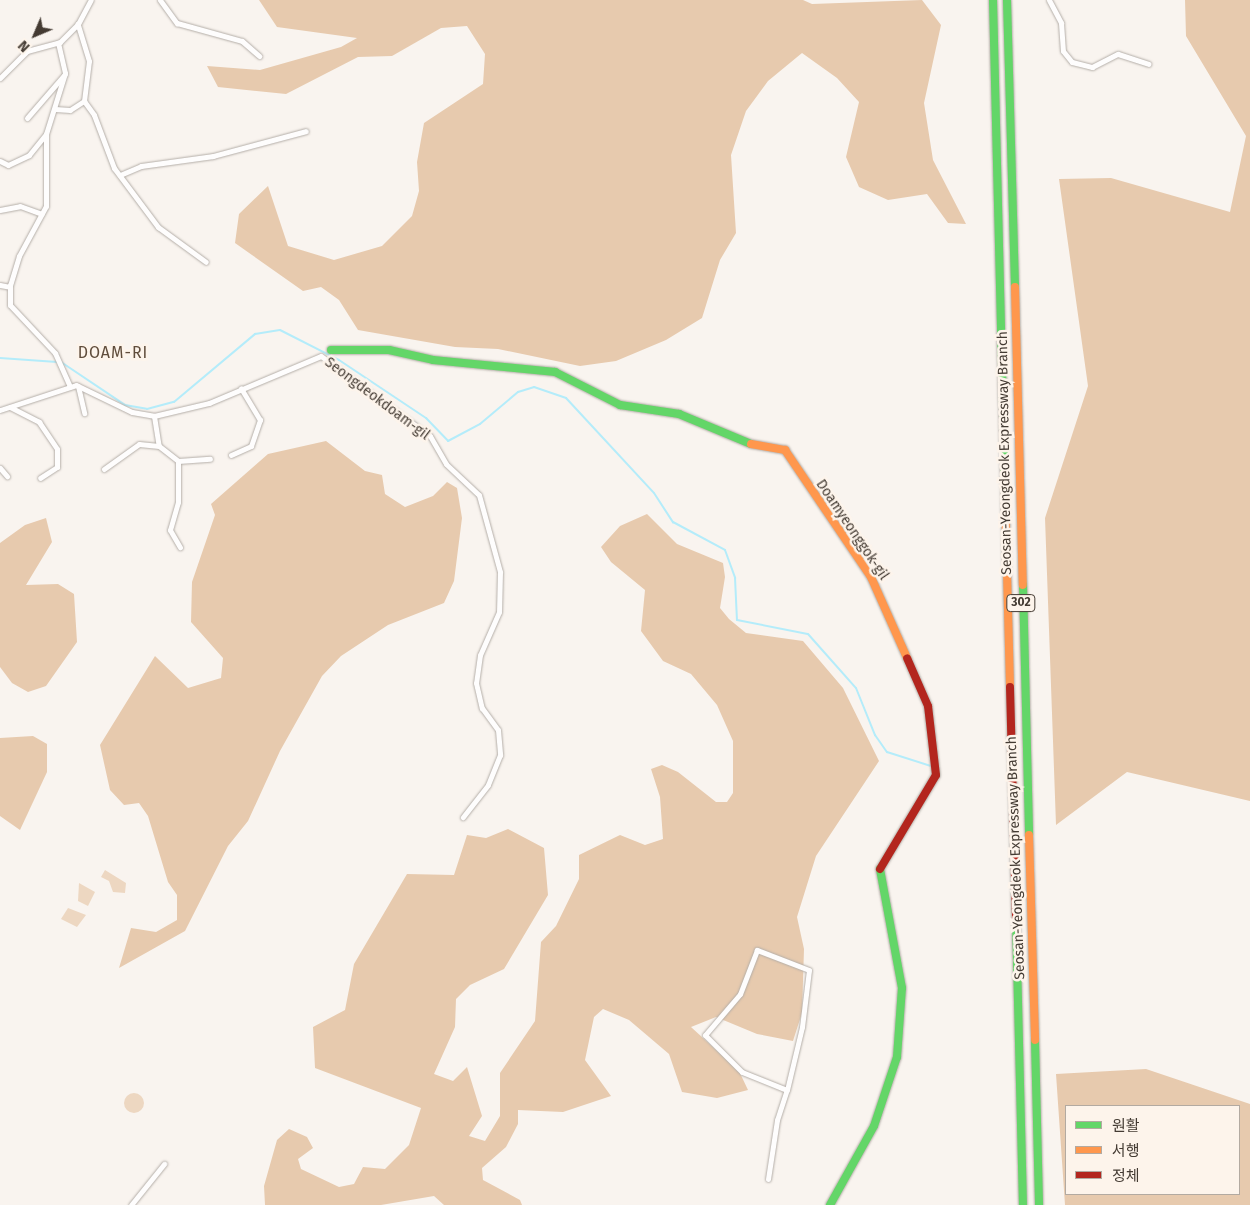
<!DOCTYPE html>
<meta charset="utf-8">
<style>
body{margin:0}
#map{position:relative;width:1250px;height:1205px;overflow:hidden;background:#f9f4ef;font-family:"Fira Sans","Noto Sans KR",sans-serif}
div>[style]{position:absolute}
[style*='--x']{left:calc(var(--x)*1px);top:calc(var(--y)*1px);width:calc(var(--w)*1px);rotate:calc(var(--a)*1deg)}
.green>*{inset:0;background:#edd7c1}
.round{border-radius:50%}
.forest>*{inset:0;background:#e7caae}
.stream>*{height:2px;margin:-1px;padding:0 1px;transform-origin:1px;border-radius:1px;background:#b4ecfa}
.roads{filter:drop-shadow(0 0 1px #b4aea8) drop-shadow(0 0 1px #b4aea8)}
.street>*{height:5px;margin:-2.5px;padding:0 2.5px;transform-origin:2.5px;border-radius:2.5px;background:#fefdfd}
.fast>*{height:8px;margin:-4px;padding:0 4px;transform-origin:4px;border-radius:4px;background:#63d668}
.slow>*{height:8px;margin:-4px;padding:0 4px;transform-origin:4px;border-radius:4px;background:#ff974d}
.jam>*{height:8px;margin:-4px;padding:0 4px;transform-origin:4px;border-radius:4px;background:#b3261e}
span{translate:-50% -50%;white-space:nowrap;text-align:center;line-height:1.15;-webkit-text-stroke:5px #fdf4eb;paint-order:stroke}
.shield-label span{padding:1px 4px;background:#fdf4eb;border:1px solid;border-radius:4px;-webkit-text-stroke-width:0}
.shield-label{font-size:12px;color:#443b33;font-weight:700}
.street-label{font-size:14px;color:#443b33}
.quarter-label{font-size:16px;color:#604d3c;letter-spacing:1px}
.legend{position:absolute;left:1065px;top:1105px;width:175px;height:90px;box-sizing:border-box;background:#fdf4eb;border:1px solid #b3aaa1;margin:0;padding:6px 9px;list-style:none;font-size:15px;color:#443b33}
.legend li{display:flex;align-items:center;gap:10px;height:25px}
.legend b{width:25px;border:1px solid #b3aaa1}
.north{position:absolute;left:10px;top:10px;width:50px;height:50px;-webkit-text-stroke:4px #fdf4eb;paint-order:stroke;rotate:225deg;font-size:14px;font-weight:700;line-height:20px;text-align:center;color:#443b33}
.north::after{content:'';display:block;margin:auto;width:18px;height:22px;background:#443b33;clip-path:polygon(50% 0,100% 100%,50% 72%,0 100%)}
</style>
<div id="map">
<div class="green">
<div style="clip-path:polygon(105px 870px,126px 883px,125px 893px,113px 892px,109px 881px,101px 877px)"></div>
<div style="clip-path:polygon(79px 883px,95px 892px,88px 906px,78px 901px)"></div>
<div style="clip-path:polygon(68px 908px,86px 915px,77px 927px,61px 919px)"></div>
<div class="round" style="left:124px;top:1093px;width:20px;height:20px"></div>
</div>
<div class="forest">
<div style="clip-path:polygon(259px 0,803px 0,812px 4px,922px 0,941px 25px,924px 103px,933px 160px,966px 224px,948px 223px,927px 194px,888px 200px,859px 187px,846px 157px,859px 102px,837px 78px,802px 53px,768px 81px,746px 111px,731px 155px,736px 233px,720px 260px,702px 318px,666px 340px,616px 361px,580px 366px,498px 349px,455px 347px,358px 330px,339px 300px,321px 287px,303px 291px,235px 243px,239px 214px,268px 186px,288px 246px,334px 260px,382px 246px,412px 216px,419px 191px,417px 162px,424px 123px,483px 84px,485px 54px,467px 26px,441px 28px,392px 56px,358px 57px,286px 94px,218px 87px,207px 66px,260px 70px,341px 47px,357px 38px,277px 27px)"></div>
<div style="clip-path:polygon(1185px 0,1250px 0,1250px 801px,1127px 772px,1056px 825px,1045px 518px,1088px 386px,1059px 179px,1111px 178px,1230px 212px,1246px 136px,1186px 36px)"></div>
<div style="clip-path:polygon(326px 441px,365px 471px,382px 475px,385px 494px,405px 507px,433px 496px,447px 482px,457px 488px,462px 518px,454px 581px,444px 603px,388px 625px,341px 656px,322px 676px,280px 751px,248px 821px,228px 846px,185px 931px,119px 968px,131px 928px,156px 932px,177px 920px,177px 895px,168px 882px,148px 816px,139px 803px,124px 805px,110px 790px,100px 745px,155px 656px,188px 688px,221px 678px,223px 658px,191px 622px,192px 582px,215px 515px,211px 504px,268px 454px)"></div>
<div style="clip-path:polygon(647px 514px,677px 544px,723px 563px,725px 577px,720px 608px,729px 619px,746px 633px,803px 641px,843px 688px,879px 761px,816px 856px,797px 917px,804px 949px,802px 1013px,793px 1041px,757px 1034px,716px 1017px,691px 1027px,739px 1071px,748px 1090px,717px 1098px,682px 1092px,669px 1054px,629px 1020px,603px 1009px,594px 1017px,585px 1060px,611px 1096px,563px 1112px,518px 1110px,518px 1124px,506px 1147px,482px 1168px,483px 1180px,520px 1200px,522px 1205px,444px 1205px,434px 1196px,381px 1205px,265px 1205px,264px 1186px,277px 1140px,289px 1129px,307px 1137px,313px 1148px,298px 1159px,301px 1169px,339px 1187px,354px 1184px,363px 1167px,385px 1169px,409px 1145px,421px 1108px,315px 1068px,313px 1027px,345px 1010px,354px 964px,407px 874px,454px 875px,467px 835px,486px 838px,508px 829px,544px 848px,548px 895px,504px 969px,470px 985px,456px 999px,455px 1027px,434px 1074px,453px 1081px,467px 1067px,482px 1116px,469px 1136px,485px 1141px,500px 1116px,500px 1073px,535px 1021px,541px 942px,556px 926px,579px 879px,579px 855px,620px 835px,645px 845px,663px 839px,660px 797px,651px 769px,662px 765px,678px 772px,716px 802px,727px 802px,733px 793px,733px 741px,717px 705px,691px 674px,663px 661px,641px 631px,645px 590px,611px 562px,601px 547px,620px 526px)"></div>
<div style="clip-path:polygon(46px 518px,52px 542px,26px 585px,58px 584px,74px 594px,77px 642px,46px 686px,28px 692px,12px 683px,0 667px,0 543px,25px 525px)"></div>
<div style="clip-path:polygon(33px 736px,47px 744px,47px 772px,20px 830px,0 816px,0 738px)"></div>
<div style="clip-path:polygon(evenodd,1146px 1069px,1250px 1104px,1250px 1205px,1065px 1205px,1056px 1074px,1146px 1069px,1066px 1106px,1239px 1106px,1239px 1194px,1066px 1194px,1066px 1106px)"></div>
</div>
<div class="stream">
<div style="--x:0;--y:358;--w:57;--a:4"></div>
<div style="--x:61;--y:362;--w:77;--a:33.9"></div>
<div style="--x:125;--y:405;--w:22;--a:10"></div>
<div style="--x:147;--y:409;--w:28;--a:-15"></div>
<div style="--x:174;--y:402;--w:106;--a:-40"></div>
<div style="--x:255;--y:334;--w:25;--a:-9"></div>
<div style="--x:280;--y:330;--w:66;--a:27"></div>
<div style="--x:339;--y:360;--w:105;--a:33.7"></div>
<div style="--x:426;--y:418;--w:32;--a:46"></div>
<div style="--x:448;--y:441;--w:36;--a:-28"></div>
<div style="--x:480;--y:424;--w:50;--a:-40.1"></div>
<div style="--x:518;--y:392;--w:17;--a:-17"></div>
<div style="--x:534;--y:387;--w:34;--a:19"></div>
<div style="--x:566;--y:398;--w:129;--a:47.2"></div>
<div style="--x:654;--y:493;--w:35;--a:57"></div>
<div style="--x:673;--y:522;--w:59;--a:28.3"></div>
<div style="--x:725;--y:550;--w:30;--a:70"></div>
<div style="--x:735;--y:578;--w:42;--a:87.3"></div>
<div style="--x:737;--y:620;--w:72;--a:11.2"></div>
<div style="--x:808;--y:634;--w:72;--a:48.4"></div>
<div style="--x:856;--y:688;--w:51;--a:68"></div>
<div style="--x:875;--y:735;--w:21;--a:55"></div>
<div style="--x:887;--y:752;--w:46;--a:17.7"></div>
</div>
<div class="roads">
<div class="street">
<div style="--x:160;--y:0;--w:29;--a:54"></div>
<div style="--x:177;--y:23;--w:67;--a:15.5"></div>
<div style="--x:242;--y:41;--w:23;--a:41"></div>
<div style="--x:1049;--y:0;--w:26;--a:62"></div>
<div style="--x:1061;--y:23;--w:28;--a:86"></div>
<div style="--x:1063;--y:51;--w:14;--a:51"></div>
<div style="--x:1072;--y:62;--w:21;--a:14"></div>
<div style="--x:1092;--y:67;--w:29;--a:-27"></div>
<div style="--x:1118;--y:54;--w:32;--a:18"></div>
<div style="--x:0;--y:78;--w:38;--a:-45"></div>
<div style="--x:27;--y:51;--w:34;--a:-15"></div>
<div style="--x:60;--y:42;--w:25;--a:-45"></div>
<div style="--x:78;--y:24;--w:27;--a:-62"></div>
<div style="--x:84;--y:101;--w:17;--a:54"></div>
<div style="--x:94;--y:115;--w:57;--a:69.3"></div>
<div style="--x:114;--y:168;--w:74;--a:53.3"></div>
<div style="--x:158;--y:227;--w:59;--a:36.1"></div>
<div style="--x:55;--y:109;--w:15;--a:4"></div>
<div style="--x:70;--y:110;--w:17;--a:-33"></div>
<div style="--x:84;--y:101;--w:40;--a:-82.9"></div>
<div style="--x:89;--y:61;--w:39;--a:-107"></div>
<div style="--x:27;--y:118;--w:58;--a:-49.2"></div>
<div style="--x:46;--y:134;--w:72;--a:90"></div>
<div style="--x:46;--y:206;--w:57;--a:118.4"></div>
<div style="--x:19;--y:256;--w:30;--a:107"></div>
<div style="--x:10;--y:285;--w:20;--a:90"></div>
<div style="--x:10;--y:305;--w:66;--a:46.8"></div>
<div style="--x:55;--y:353;--w:37;--a:66"></div>
<div style="--x:0;--y:161;--w:9;--a:27"></div>
<div style="--x:8;--y:165;--w:23;--a:-25"></div>
<div style="--x:29;--y:155;--w:27;--a:-51"></div>
<div style="--x:46;--y:134;--w:64;--a:-72.7"></div>
<div style="--x:65;--y:73;--w:31;--a:-103"></div>
<div style="--x:120;--y:175;--w:23;--a:-23"></div>
<div style="--x:141;--y:166;--w:73;--a:-7.9"></div>
<div style="--x:213;--y:156;--w:96;--a:-15"></div>
<div style="--x:0;--y:210;--w:20;--a:-11"></div>
<div style="--x:20;--y:206;--w:23;--a:20"></div>
<div style="--x:0;--y:285;--w:10;--a:11"></div>
<div style="--x:78;--y:386;--w:28;--a:77"></div>
<div style="--x:10;--y:407;--w:33;--a:27"></div>
<div style="--x:39;--y:422;--w:32;--a:56"></div>
<div style="--x:57;--y:449;--w:18;--a:90"></div>
<div style="--x:57;--y:467;--w:20;--a:147"></div>
<div style="--x:0;--y:410;--w:80;--a:-18.2"></div>
<div style="--x:76;--y:385;--w:62;--a:25.7"></div>
<div style="--x:132;--y:412;--w:22;--a:10"></div>
<div style="--x:154;--y:416;--w:57;--a:-13.3"></div>
<div style="--x:209;--y:403;--w:121;--a:-22.8"></div>
<div style="--x:321;--y:356;--w:135;--a:36.3"></div>
<div style="--x:430;--y:436;--w:32;--a:60"></div>
<div style="--x:446;--y:464;--w:45;--a:43.2"></div>
<div style="--x:479;--y:495;--w:80;--a:74.7"></div>
<div style="--x:500;--y:572;--w:40;--a:91.4"></div>
<div style="--x:499;--y:612;--w:47;--a:113.8"></div>
<div style="--x:480;--y:655;--w:28;--a:98"></div>
<div style="--x:476;--y:683;--w:26;--a:77"></div>
<div style="--x:482;--y:708;--w:27;--a:54"></div>
<div style="--x:498;--y:730;--w:25;--a:85"></div>
<div style="--x:500;--y:755;--w:32;--a:112"></div>
<div style="--x:488;--y:785;--w:41;--a:128"></div>
<div style="--x:154;--y:416;--w:30;--a:81"></div>
<div style="--x:231;--y:455;--w:22;--a:-24"></div>
<div style="--x:251;--y:446;--w:28;--a:-71"></div>
<div style="--x:260;--y:420;--w:37;--a:-121"></div>
<div style="--x:178;--y:461;--w:41;--a:90"></div>
<div style="--x:178;--y:502;--w:29;--a:106"></div>
<div style="--x:170;--y:530;--w:20;--a:60"></div>
<div style="--x:0;--y:468;--w:11;--a:49"></div>
<div style="--x:104;--y:469;--w:43;--a:-35.5"></div>
<div style="--x:139;--y:444;--w:20;--a:6"></div>
<div style="--x:159;--y:446;--w:24;--a:38"></div>
<div style="--x:178;--y:461;--w:32;--a:-4"></div>
<div style="--x:768;--y:1179;--w:60;--a:-81.3"></div>
<div style="--x:777;--y:1120;--w:32;--a:-72"></div>
<div style="--x:787;--y:1090;--w:65;--a:-76.6"></div>
<div style="--x:802;--y:1027;--w:57;--a:-83"></div>
<div style="--x:809;--y:970;--w:56;--a:-159"></div>
<div style="--x:757;--y:950;--w:47;--a:111.1"></div>
<div style="--x:740;--y:994;--w:54;--a:130.5"></div>
<div style="--x:705;--y:1035;--w:52;--a:45"></div>
<div style="--x:742;--y:1072;--w:48;--a:21.8"></div>
<div style="--x:131;--y:1205;--w:53;--a:-51.2"></div>
</div>
<div class="fast">
<div style="--x:993;--y:0;--w:495;--a:88.6"></div>
<div style="--x:1007;--y:0;--w:287;--a:88.4"></div>
<div style="--x:331;--y:350;--w:58;--a:0"></div>
<div style="--x:389;--y:350;--w:45;--a:12.8"></div>
<div style="--x:433;--y:360;--w:123;--a:5.6"></div>
<div style="--x:555;--y:372;--w:73;--a:26.9"></div>
<div style="--x:620;--y:405;--w:60;--a:8.7"></div>
<div style="--x:679;--y:414;--w:78;--a:22.6"></div>
<div style="--x:1023;--y:585;--w:250;--a:88.6"></div>
<div style="--x:1016;--y:920;--w:285;--a:88.6"></div>
<div style="--x:1035;--y:1040;--w:165;--a:88.6"></div>
<div style="--x:830;--y:1205;--w:90;--a:-60.9"></div>
<div style="--x:874;--y:1126;--w:73;--a:-71.6"></div>
<div style="--x:897;--y:1057;--w:69;--a:-85.9"></div>
<div style="--x:902;--y:988;--w:121;--a:-100.5"></div>
</div>
<div class="slow">
<div style="--x:1015;--y:287;--w:298;--a:88.5"></div>
<div style="--x:751;--y:444;--w:35;--a:10"></div>
<div style="--x:785;--y:450;--w:153;--a:55.9"></div>
<div style="--x:871;--y:577;--w:89;--a:66"></div>
<div style="--x:1005;--y:495;--w:192;--a:88.5"></div>
<div style="--x:1029;--y:835;--w:205;--a:88.3"></div>
</div>
<div class="jam">
<div style="--x:1010;--y:687;--w:233;--a:88.5"></div>
<div style="--x:880;--y:869;--w:109;--a:-59.2"></div>
<div style="--x:936;--y:775;--w:69;--a:-96.6"></div>
<div style="--x:928;--y:706;--w:52;--a:-113.6"></div>
</div>
</div>
<div class="shield-label">
<span style="left:1021px;top:603px">302</span>
</div>
<div class="street-label">
<span style="left:377px;top:399px;rotate:37deg">Seongdeokdoam-gil</span>
<span style="left:1005px;top:453px;rotate:-91deg">Seosan-Yeongdeok Expressway Branch</span>
<span style="left:852px;top:530px;rotate:56deg">Doamyeonggok-gil</span>
<span style="left:1016px;top:858px;rotate:-92deg">Seosan-Yeongdeok Expressway Branch</span>
</div>
<div class="quarter-label">
<span style="left:113px;top:353px">DOAM-RI</span>
</div>
<ul class="legend">
<li><b style="height:6px;background:#63d668"></b>원활</li>
<li><b style="height:6px;background:#ff974d"></b>서행</li>
<li><b style="height:6px;background:#b3261e"></b>정체</li>
</ul>
<div class="north">N</div>
</div>
